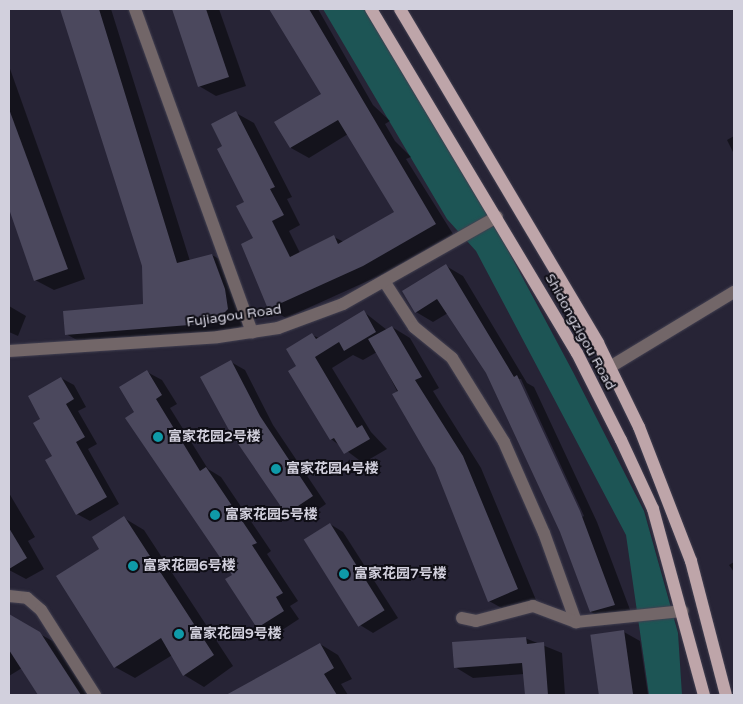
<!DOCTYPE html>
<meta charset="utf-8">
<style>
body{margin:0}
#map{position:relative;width:743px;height:704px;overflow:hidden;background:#272436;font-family:"Varela Round","Noto Sans SC",sans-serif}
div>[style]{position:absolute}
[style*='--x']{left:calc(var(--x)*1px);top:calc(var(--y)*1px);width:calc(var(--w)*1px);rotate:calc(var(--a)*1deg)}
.water>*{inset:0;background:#1d5555}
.shadow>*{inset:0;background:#0007}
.building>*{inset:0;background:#4b485d;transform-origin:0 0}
.roads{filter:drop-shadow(0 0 1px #424051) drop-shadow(0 0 1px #424051)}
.minor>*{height:12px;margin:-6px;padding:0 6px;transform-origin:6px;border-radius:6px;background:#726668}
.major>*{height:12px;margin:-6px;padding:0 6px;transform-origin:6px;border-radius:6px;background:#bea5a9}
.dots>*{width:14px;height:14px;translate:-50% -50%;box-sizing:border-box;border:2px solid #0f0e16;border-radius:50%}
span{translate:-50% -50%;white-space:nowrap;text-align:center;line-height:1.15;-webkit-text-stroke:4px #0f0e16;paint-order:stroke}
.street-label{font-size:14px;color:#d2d0dd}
.poi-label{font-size:14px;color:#d2d0dd;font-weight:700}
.left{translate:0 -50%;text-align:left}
.frame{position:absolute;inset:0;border:10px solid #d2d0dd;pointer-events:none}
</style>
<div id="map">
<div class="water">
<div style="clip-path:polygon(323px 9px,365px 9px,502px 239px,573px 372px,644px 511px,678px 633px,682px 695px,649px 695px,626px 535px,476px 251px,447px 219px)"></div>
</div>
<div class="shadow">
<div style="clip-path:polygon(64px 9px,111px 9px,190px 261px,212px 255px,230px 265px,246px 312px,242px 326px,232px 332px,84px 344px,66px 334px,144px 305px,143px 265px)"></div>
<div style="clip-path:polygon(175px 9px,219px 9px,246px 86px,216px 96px,199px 86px)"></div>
<div style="clip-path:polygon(270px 9px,318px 9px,373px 105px,390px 121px,385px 124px,395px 141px,411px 157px,406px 159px,453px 234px,381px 275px,286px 318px,269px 308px,246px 202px,224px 146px,236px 113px,254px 123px,292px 197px,287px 199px,300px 225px,289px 231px,300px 253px,334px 237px,344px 242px,395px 213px,348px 134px,309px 158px,291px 148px,276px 123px,323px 95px)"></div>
<div style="clip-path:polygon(9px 66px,85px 279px,54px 290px,35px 280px,9px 206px)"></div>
<div style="clip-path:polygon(734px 136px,734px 154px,727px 140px)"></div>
<div style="clip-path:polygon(evenodd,446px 266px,463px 276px,527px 383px,534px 387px,597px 522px,632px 615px,608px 622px,591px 612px,561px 532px,487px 373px,448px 313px,433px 322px,416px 312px,446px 266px,518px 379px,521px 379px,584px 516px,582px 517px,518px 379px)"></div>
<div style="clip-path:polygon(9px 306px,26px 316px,18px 336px,9px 332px)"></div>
<div style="clip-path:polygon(364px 312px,387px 330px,392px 327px,410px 338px,439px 388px,433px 391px,481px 468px,536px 600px,507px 611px,489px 601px,436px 467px,377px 352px,363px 360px,353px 355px,332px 368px,371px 432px,387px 449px,363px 463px,331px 439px,298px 366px,312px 335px,319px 338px)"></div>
<div style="clip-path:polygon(231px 362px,245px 370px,273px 425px,326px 504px,301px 521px,287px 513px)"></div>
<div style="clip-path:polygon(147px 372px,162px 380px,177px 404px,170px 408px,208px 469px,221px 477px,271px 551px,267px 554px,298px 601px,290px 606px,299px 619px,273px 636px,258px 627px,227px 580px,234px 575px,136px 413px)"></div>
<div style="clip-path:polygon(61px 378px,74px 385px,86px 407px,78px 411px,97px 444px,88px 449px,119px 504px,90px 521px,77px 514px,42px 419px)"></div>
<div style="clip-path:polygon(9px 493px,35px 537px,28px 541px,44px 569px,26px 579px,9px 570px)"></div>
<div style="clip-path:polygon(124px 518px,144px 530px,233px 666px,204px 687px,184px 675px,174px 654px,135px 678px,115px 667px,101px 549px)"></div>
<div style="clip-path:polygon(330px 524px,343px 532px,398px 618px,373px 633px,360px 625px)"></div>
<div style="clip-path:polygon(734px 562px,734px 572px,729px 565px)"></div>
<div style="clip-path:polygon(9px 617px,58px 644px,92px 695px,40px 695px,22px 668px,9px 676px)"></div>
<div style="clip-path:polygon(624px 632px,640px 641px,648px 695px,599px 695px,592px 636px)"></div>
<div style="clip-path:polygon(525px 638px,562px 653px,565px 695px,526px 695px,524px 674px,473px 678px,455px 667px)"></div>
<div style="clip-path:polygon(320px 644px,338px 655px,352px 679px,341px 684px,348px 695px,228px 695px)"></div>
</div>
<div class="building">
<div style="clip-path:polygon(60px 9px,99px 9px,177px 263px,212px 254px,225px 289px,228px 309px,214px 323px,65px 335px,63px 311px,143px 304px,142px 266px)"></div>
<div style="clip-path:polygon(172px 9px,206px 9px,229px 77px,198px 87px)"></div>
<div style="clip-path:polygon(269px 9px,309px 9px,436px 224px,363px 266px,268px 309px,241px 244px,253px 238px,236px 206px,244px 202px,217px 149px,222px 146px,211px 124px,236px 111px,275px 187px,270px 189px,284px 215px,272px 221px,290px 257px,334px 235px,338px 244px,394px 212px,338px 120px,290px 148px,274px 122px,321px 94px)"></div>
<div style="clip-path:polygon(9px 109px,68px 269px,34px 281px,9px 209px)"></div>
<div style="clip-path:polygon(446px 264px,514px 377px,517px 375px,580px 511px,615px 605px,590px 612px,560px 532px,486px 373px,437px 299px,415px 313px,402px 291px)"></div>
<div style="clip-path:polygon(364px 310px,376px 332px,344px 351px,339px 342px,315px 357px,357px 428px,362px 425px,370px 439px,344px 454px,334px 438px,330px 440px,288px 371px,296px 366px,286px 349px,312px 333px,316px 339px)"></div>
<div style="clip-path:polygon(392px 326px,422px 377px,415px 380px,463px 456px,518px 589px,488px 602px,435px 468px,392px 394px,398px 391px,368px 339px)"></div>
<div style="clip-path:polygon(231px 360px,260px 416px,313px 496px,286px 514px,230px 432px,200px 377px)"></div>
<div style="clip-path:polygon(147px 370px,162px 395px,156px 399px,200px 471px,206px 467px,257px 543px,252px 545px,283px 593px,276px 597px,284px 611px,257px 628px,225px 579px,232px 575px,125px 418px,134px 412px,119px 387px)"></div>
<div style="clip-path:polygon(61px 377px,74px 399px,66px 404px,85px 437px,76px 442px,107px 497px,76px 515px,45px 460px,52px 456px,33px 423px,40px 419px,28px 396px)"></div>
<div style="clip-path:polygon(124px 516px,214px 655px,183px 676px,161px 638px,114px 668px,56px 576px,99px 549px,92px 537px)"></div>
<div style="left:330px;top:523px;width:103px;height:31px;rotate:58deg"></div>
<div style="clip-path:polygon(9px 528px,27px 558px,9px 569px)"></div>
<div style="clip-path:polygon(9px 614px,40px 632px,81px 695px,38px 695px,9px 650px)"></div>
<div style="left:624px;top:630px;width:66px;height:34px;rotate:82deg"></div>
<div style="clip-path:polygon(526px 637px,527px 644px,544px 642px,548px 695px,525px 695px,522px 663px,454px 668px,452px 642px)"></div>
<div style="clip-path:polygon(320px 643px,334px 668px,324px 674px,337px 695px,226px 695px)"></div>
</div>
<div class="roads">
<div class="minor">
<div style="--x:135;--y:9;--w:344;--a:70.1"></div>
<div style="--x:384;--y:281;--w:55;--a:56.9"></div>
<div style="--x:414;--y:327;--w:49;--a:39.2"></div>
<div style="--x:452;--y:358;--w:99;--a:58.2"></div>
<div style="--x:504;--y:442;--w:99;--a:66.3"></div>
<div style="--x:544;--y:533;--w:95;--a:70.2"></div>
<div style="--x:9;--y:351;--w:209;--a:-3.8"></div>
<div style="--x:218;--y:337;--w:61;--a:-8.5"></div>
<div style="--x:278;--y:328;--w:69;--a:-20.3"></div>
<div style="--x:343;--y:304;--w:177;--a:-29.5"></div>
<div style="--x:610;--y:367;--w:145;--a:-31.2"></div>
<div style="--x:9;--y:596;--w:18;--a:6"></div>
<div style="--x:27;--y:598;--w:18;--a:41"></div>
<div style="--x:41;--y:610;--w:101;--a:57.6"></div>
<div style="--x:462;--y:618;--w:14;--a:12"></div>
<div style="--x:476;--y:621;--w:59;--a:-14.7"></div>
<div style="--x:533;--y:606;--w:46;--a:20.4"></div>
<div style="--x:576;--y:622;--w:107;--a:-5.9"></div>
</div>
<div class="major">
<div style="--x:371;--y:9;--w:401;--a:59.1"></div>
<div style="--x:577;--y:353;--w:97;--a:63.2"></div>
<div style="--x:621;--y:440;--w:76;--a:65.1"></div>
<div style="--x:653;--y:509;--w:193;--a:74.7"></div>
<div style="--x:400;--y:9;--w:388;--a:59.3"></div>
<div style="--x:598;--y:343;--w:93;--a:64"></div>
<div style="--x:639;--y:427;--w:144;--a:68.8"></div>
<div style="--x:691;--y:561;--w:138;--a:75.4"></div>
</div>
</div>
<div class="dots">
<div style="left:158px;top:437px;background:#0f9aa8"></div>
<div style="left:276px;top:469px;background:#0f9aa8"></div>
<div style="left:215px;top:515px;background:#0f9aa8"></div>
<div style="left:133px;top:566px;background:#0f9aa8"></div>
<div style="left:344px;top:574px;background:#0f9aa8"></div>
<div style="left:179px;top:634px;background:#0f9aa8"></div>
</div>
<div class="street-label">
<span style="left:234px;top:316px;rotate:-8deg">Fujiagou Road</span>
<span style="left:580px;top:332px;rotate:61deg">Shidongzigou Road</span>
</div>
<div class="poi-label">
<span class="left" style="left:168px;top:437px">富家花园2号楼</span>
<span class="left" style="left:286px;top:469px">富家花园4号楼</span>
<span class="left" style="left:225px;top:515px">富家花园5号楼</span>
<span class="left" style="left:143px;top:566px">富家花园6号楼</span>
<span class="left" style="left:354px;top:574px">富家花园7号楼</span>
<span class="left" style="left:189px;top:634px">富家花园9号楼</span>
</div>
<div class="frame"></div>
</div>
